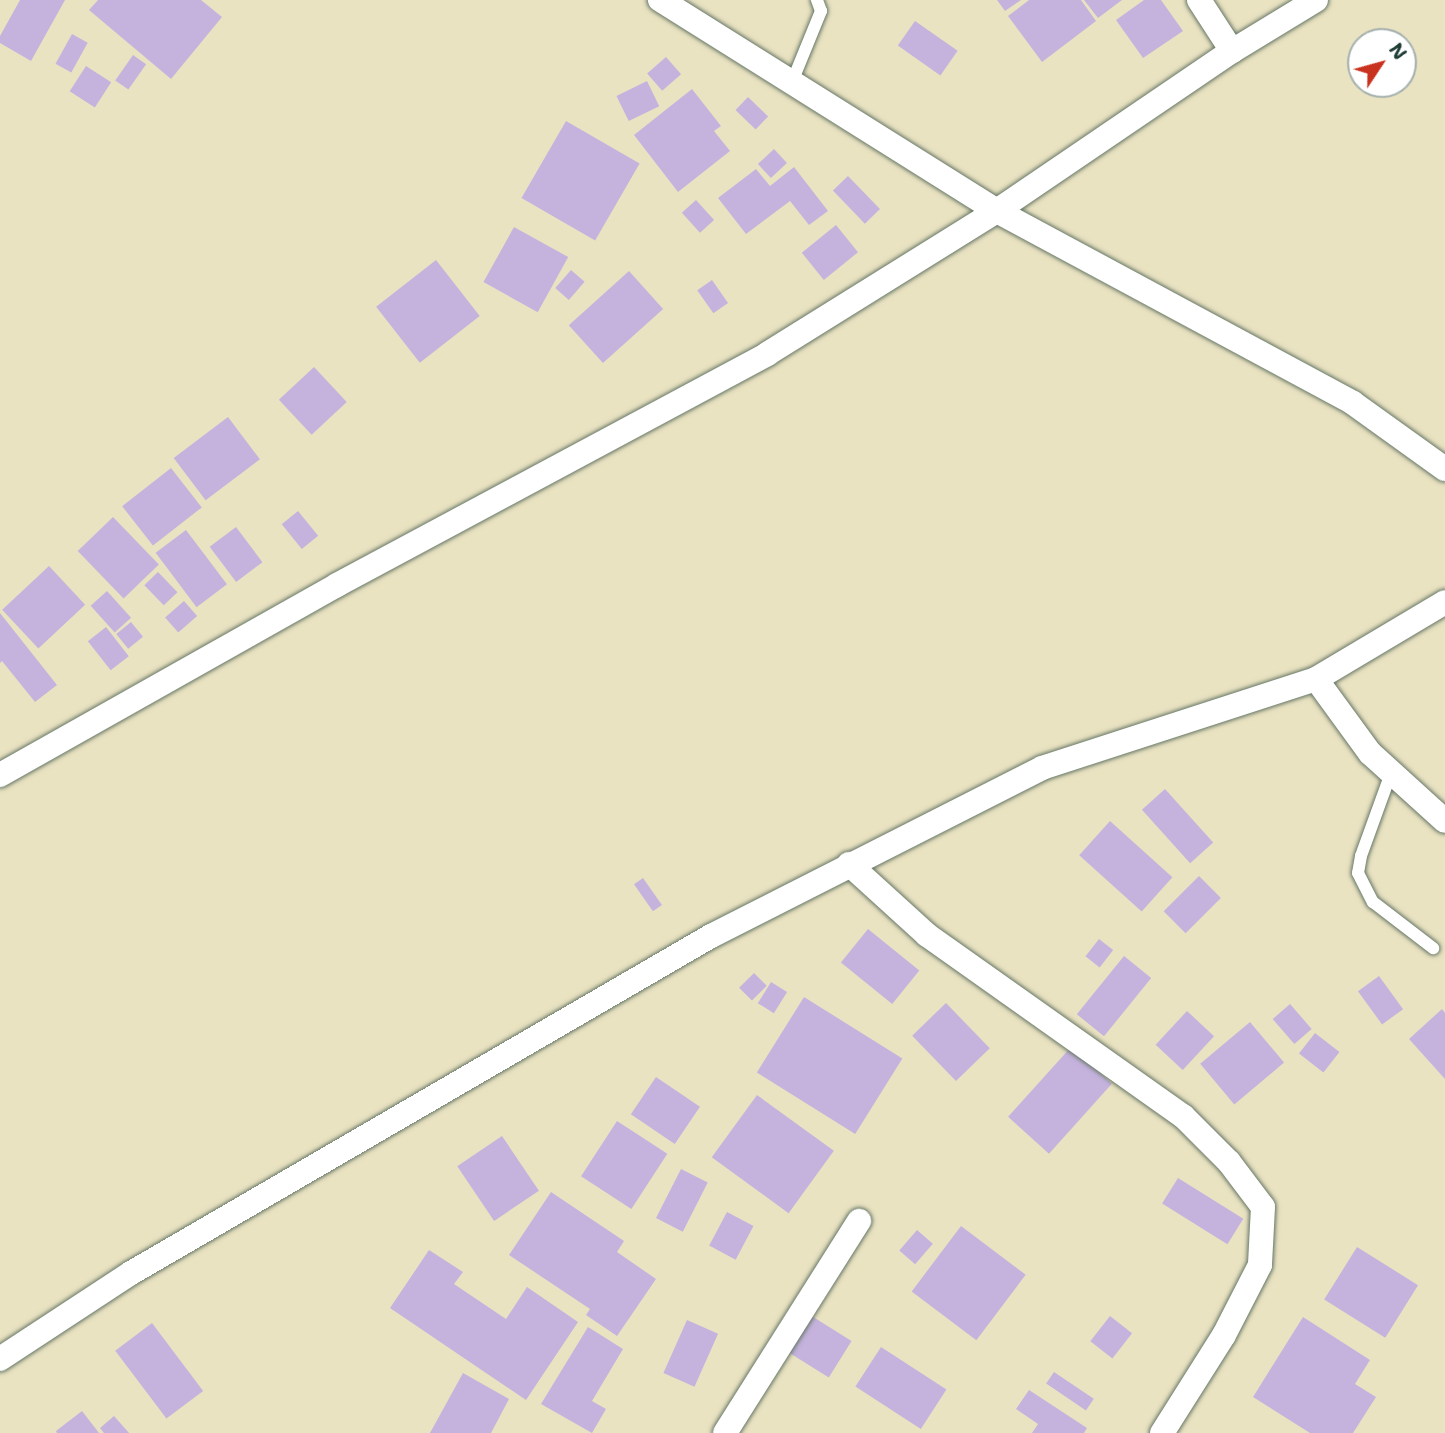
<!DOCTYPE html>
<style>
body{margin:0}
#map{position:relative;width:1445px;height:1433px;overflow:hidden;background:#eae3c2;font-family:"Shantell Sans",sans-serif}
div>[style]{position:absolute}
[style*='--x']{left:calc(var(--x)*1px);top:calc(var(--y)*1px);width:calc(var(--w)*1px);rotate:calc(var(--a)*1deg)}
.building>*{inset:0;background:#c5b3de;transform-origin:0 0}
.roads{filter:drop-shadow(0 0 2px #676) drop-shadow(0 0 2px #676)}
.lane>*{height:12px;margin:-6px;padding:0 6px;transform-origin:6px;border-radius:6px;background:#fff}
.street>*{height:24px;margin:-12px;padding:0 12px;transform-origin:12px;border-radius:12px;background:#fff}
span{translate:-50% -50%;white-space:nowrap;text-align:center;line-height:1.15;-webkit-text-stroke:6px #fff;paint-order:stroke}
.north{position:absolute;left:1347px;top:28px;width:70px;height:70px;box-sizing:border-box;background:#fff;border:2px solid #a5b1ae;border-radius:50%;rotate:54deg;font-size:19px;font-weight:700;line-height:28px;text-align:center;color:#1f3d34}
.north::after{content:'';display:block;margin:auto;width:24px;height:32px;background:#c8321e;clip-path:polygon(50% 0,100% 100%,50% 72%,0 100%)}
</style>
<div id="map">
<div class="building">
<div style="clip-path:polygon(20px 0,65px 0,31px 61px,0 43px,0 36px)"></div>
<div style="clip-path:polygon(98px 0,201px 0,222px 17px,171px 79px,89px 10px)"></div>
<div style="clip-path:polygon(997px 0,1021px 0,1005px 11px)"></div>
<div style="clip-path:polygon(1029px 0,1081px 0,1096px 21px,1042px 62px,1008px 16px)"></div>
<div style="clip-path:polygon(1084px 0,1122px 0,1098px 18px)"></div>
<div style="clip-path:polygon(1144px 0,1161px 0,1183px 31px,1143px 58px,1116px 20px)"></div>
<div style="left:915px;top:21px;width:52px;height:30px;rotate:35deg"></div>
<div style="left:72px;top:34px;width:18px;height:34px;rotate:29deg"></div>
<div style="left:133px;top:55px;width:16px;height:31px;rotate:35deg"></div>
<div style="left:666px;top:57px;width:23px;height:25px;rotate:49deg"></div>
<div style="left:86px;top:66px;width:30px;height:30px;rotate:33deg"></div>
<div style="left:647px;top:81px;width:28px;height:34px;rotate:64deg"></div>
<div style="clip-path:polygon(692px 89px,721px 126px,714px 131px,730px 151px,678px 192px,634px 135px)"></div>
<div style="left:748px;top:97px;width:28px;height:18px;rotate:44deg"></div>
<div style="left:566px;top:121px;width:85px;height:89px;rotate:30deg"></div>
<div style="left:774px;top:149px;width:19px;height:22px;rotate:47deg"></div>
<div style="clip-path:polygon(794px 167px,828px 211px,809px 225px,790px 201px,746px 234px,718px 198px,756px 169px,770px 186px)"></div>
<div style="left:848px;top:176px;width:46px;height:21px;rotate:46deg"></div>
<div style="left:696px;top:200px;width:27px;height:19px;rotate:48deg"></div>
<div style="left:836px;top:225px;width:35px;height:44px;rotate:51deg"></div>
<div style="left:514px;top:227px;width:62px;height:63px;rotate:29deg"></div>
<div style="left:436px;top:260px;width:71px;height:76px;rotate:52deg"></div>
<div style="left:571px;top:270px;width:18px;height:24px;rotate:41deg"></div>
<div style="left:629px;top:271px;width:51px;height:81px;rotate:48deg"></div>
<div style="left:712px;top:280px;width:28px;height:18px;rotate:55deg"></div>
<div style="left:314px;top:367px;width:48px;height:48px;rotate:47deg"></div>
<div style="left:228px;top:417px;width:53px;height:68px;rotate:53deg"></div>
<div style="left:171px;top:468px;width:50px;height:62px;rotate:52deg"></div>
<div style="left:298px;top:511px;width:32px;height:21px;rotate:51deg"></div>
<div style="left:113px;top:517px;width:66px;height:49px;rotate:46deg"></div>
<div style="left:236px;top:527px;width:44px;height:33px;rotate:53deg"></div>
<div style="left:186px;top:530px;width:68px;height:38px;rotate:53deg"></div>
<div style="left:49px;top:566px;width:53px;height:64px;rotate:47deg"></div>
<div style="left:158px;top:572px;width:28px;height:19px;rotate:46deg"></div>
<div style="left:107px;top:591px;width:36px;height:22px;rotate:48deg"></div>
<div style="left:184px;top:601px;width:20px;height:25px;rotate:49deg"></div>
<div style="clip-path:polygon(0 613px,57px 685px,35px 702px,2px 661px,0 663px)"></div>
<div style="left:131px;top:622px;width:19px;height:19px;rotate:51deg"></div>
<div style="left:106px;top:627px;width:37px;height:23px;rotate:52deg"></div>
<div style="left:1165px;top:789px;width:72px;height:31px;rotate:48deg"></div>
<div style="left:1110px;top:821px;width:84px;height:46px;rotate:42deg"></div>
<div style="left:1199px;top:876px;width:31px;height:50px;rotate:45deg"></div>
<div style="left:643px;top:878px;width:33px;height:11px;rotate:55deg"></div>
<div style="left:868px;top:929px;width:66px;height:43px;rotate:39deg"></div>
<div style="left:1099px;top:939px;width:18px;height:22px;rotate:38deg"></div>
<div style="left:1124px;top:956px;width:35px;height:75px;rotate:39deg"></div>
<div style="left:754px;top:973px;width:18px;height:21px;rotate:45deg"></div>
<div style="left:1379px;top:976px;width:41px;height:26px;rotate:54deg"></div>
<div style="left:771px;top:982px;width:19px;height:25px;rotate:32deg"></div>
<div style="left:804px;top:997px;width:116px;height:89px;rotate:32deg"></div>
<div style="left:946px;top:1003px;width:63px;height:47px;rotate:46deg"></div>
<div style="left:1290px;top:1004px;width:33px;height:23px;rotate:49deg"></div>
<div style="clip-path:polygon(1442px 1009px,1445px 1013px,1445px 1079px,1409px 1039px)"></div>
<div style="left:1187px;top:1011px;width:37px;height:46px;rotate:43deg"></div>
<div style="left:1250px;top:1022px;width:53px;height:65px;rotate:50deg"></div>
<div style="left:1315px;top:1033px;width:31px;height:26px;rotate:38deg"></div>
<div style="left:1071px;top:1047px;width:55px;height:94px;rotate:42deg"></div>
<div style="left:656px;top:1077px;width:53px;height:45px;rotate:34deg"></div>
<div style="left:757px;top:1095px;width:95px;height:77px;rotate:36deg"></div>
<div style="left:617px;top:1121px;width:60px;height:66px;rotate:33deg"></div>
<div style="left:502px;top:1136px;width:66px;height:54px;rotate:56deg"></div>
<div style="left:681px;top:1169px;width:30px;height:55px;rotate:27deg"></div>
<div style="left:1178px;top:1178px;width:77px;height:30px;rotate:32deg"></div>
<div style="clip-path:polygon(551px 1192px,624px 1241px,617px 1252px,656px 1279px,617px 1336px,586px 1315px,590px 1309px,509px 1255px)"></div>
<div style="left:727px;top:1212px;width:30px;height:38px;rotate:28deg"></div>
<div style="left:961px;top:1226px;width:81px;height:82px;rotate:37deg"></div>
<div style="left:917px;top:1230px;width:21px;height:27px;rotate:41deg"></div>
<div style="left:1357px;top:1247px;width:72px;height:62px;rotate:32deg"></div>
<div style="clip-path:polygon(429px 1250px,463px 1272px,454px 1284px,506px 1319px,527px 1287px,578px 1322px,526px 1400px,390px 1308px)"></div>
<div style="left:810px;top:1315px;width:49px;height:43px;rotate:32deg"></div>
<div style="left:1110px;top:1316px;width:28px;height:32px;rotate:38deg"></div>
<div style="clip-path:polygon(1303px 1317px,1370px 1360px,1355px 1384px,1376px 1397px,1353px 1433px,1310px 1433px,1253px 1397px)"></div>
<div style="left:687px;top:1320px;width:34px;height:58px;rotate:24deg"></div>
<div style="left:152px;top:1323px;width:85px;height:46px;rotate:53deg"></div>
<div style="clip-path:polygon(588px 1327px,623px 1349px,592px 1401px,606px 1409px,592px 1433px,541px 1404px)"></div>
<div style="left:881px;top:1347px;width:78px;height:47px;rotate:33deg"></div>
<div style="left:1054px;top:1372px;width:48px;height:14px;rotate:34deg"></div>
<div style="clip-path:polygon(463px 1373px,509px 1399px,491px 1433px,430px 1433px)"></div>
<div style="clip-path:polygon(1029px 1390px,1087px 1428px,1084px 1433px,1032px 1433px,1038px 1424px,1016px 1409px)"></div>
<div style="clip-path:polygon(82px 1411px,99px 1433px,57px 1433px,56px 1431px)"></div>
<div style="clip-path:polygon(114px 1416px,129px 1433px,104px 1433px,100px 1428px)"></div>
</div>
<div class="roads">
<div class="lane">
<div style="--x:792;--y:82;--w:77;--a:-67.8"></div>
<div style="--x:821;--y:11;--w:12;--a:-110"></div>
<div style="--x:1391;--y:773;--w:88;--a:109.9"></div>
<div style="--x:1361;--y:856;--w:17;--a:100"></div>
<div style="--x:1358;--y:873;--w:33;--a:63"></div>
<div style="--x:1373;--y:902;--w:76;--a:37.5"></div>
</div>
<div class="street">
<div style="--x:1199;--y:0;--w:61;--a:57.1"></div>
<div style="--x:1316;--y:0;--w:98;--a:148.7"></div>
<div style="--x:1232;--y:51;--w:284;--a:145.8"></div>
<div style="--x:997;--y:211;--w:404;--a:28.3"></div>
<div style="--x:1353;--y:403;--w:113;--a:35.7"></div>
<div style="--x:1316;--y:679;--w:92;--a:53.9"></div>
<div style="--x:1370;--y:753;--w:101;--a:42.2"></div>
<div style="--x:0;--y:775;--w:387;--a:-29.4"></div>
<div style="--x:337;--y:585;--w:488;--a:-28.2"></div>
<div style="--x:767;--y:354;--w:271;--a:-31.9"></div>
<div style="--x:997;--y:211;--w:398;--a:-147.9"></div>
<div style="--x:849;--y:864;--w:105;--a:42.3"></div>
<div style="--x:927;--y:935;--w:314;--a:35.3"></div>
<div style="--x:1183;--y:1116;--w:65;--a:45"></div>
<div style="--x:1229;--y:1162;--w:56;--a:52.9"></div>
<div style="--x:1263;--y:1207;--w:58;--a:93"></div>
<div style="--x:1260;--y:1265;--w:79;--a:117.2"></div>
<div style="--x:1224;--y:1335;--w:116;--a:122.3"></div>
<div style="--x:0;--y:1359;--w:157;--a:-33.3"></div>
<div style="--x:131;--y:1273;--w:671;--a:-30.16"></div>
<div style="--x:711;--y:936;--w:371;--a:-26.9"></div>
<div style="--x:1042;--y:768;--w:288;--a:-18"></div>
<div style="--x:1316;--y:679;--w:150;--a:-30.8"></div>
<div style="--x:725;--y:1433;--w:251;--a:-57.7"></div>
</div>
</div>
<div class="north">N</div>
</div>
